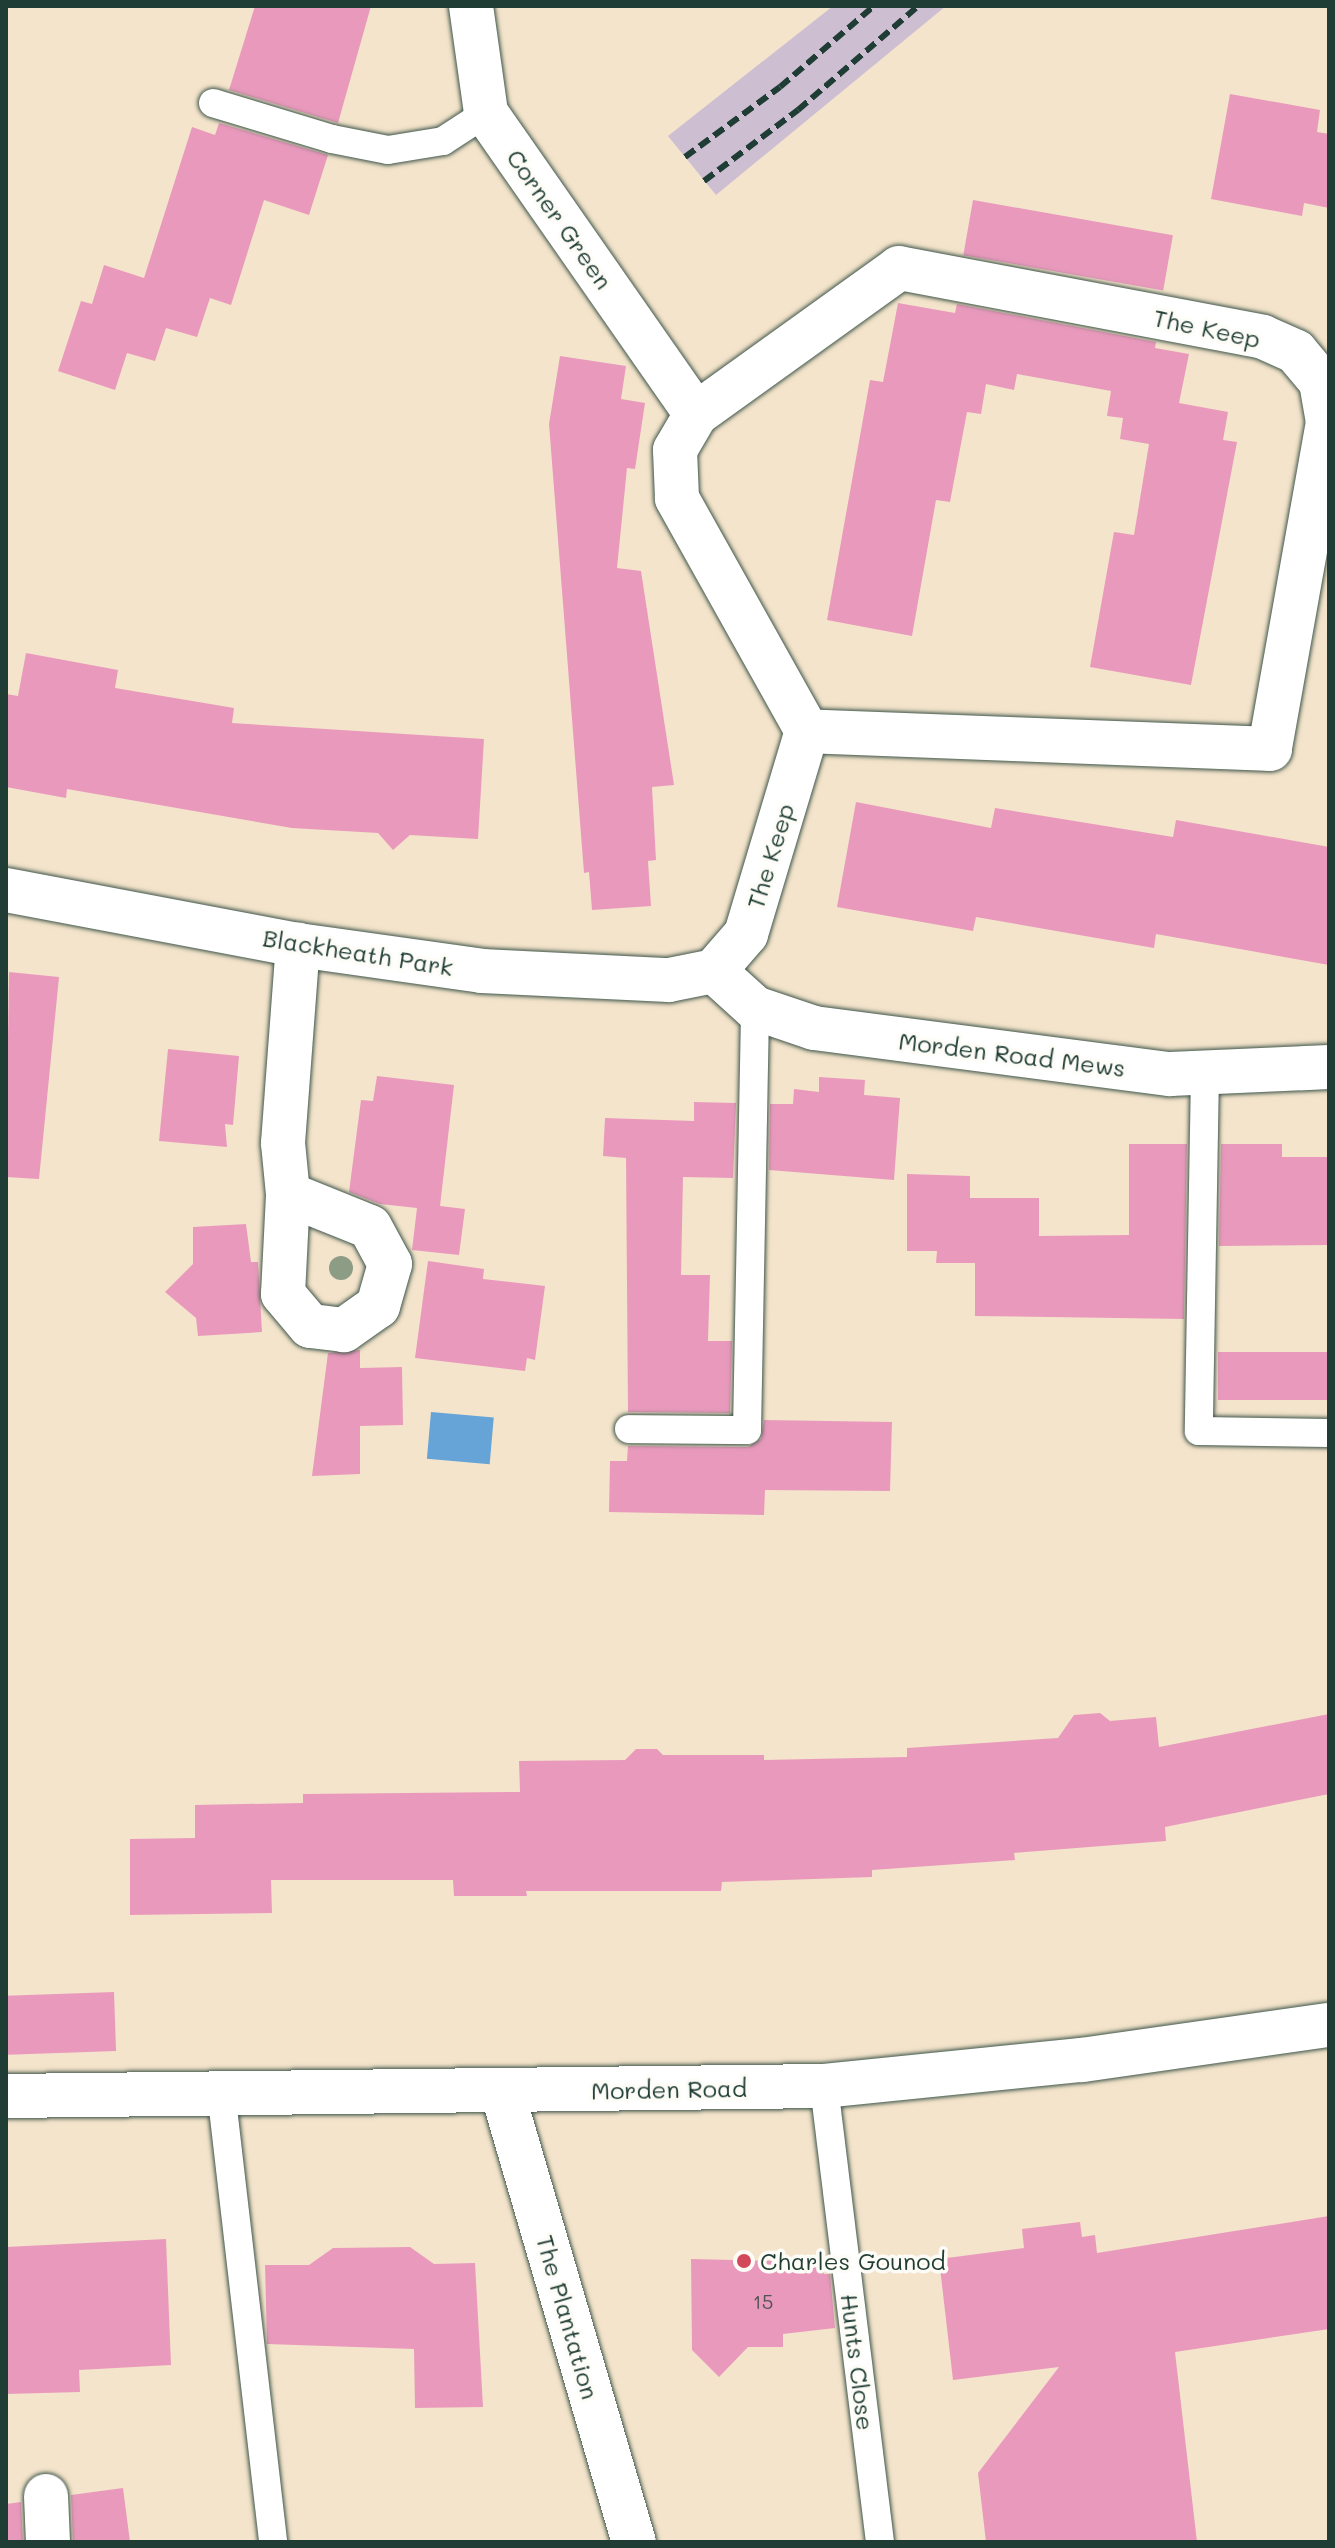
<!DOCTYPE html>
<style>
body{margin:0}
#map{position:relative;width:1335px;height:2548px;overflow:hidden;background:#f4e4cb;font-family:Mali,sans-serif}
div>[style]{position:absolute}
[style*='--x']{left:calc(var(--x)*1px);top:calc(var(--y)*1px);width:calc(var(--w)*1px);rotate:calc(var(--a)*1deg)}
.industrial>*{inset:0;background:#cebed2}
.water>*{inset:0;background:#66a4d7;transform-origin:0 0}
.building>*{inset:0;background:#e99abc;transform-origin:0 0}
.roads{filter:drop-shadow(0 0 2px #3f564b) drop-shadow(0 0 2px #3f564b)}
.lane>*{height:28px;margin:-14px;padding:0 14px;transform-origin:14px;border-radius:14px;background:#fff}
.street>*{height:44px;margin:-22px;padding:0 22px;transform-origin:22px;border-radius:22px;background:#fff}
.rail>*{height:6px;margin-top:-3px;transform-origin:0;background:repeating-linear-gradient(90deg,#1f3d34 0 12px,transparent 0 18px)}
.trees>*{width:24px;height:24px;margin:-12px;border-radius:50%;background:#8d9c85}
.dots>*{width:22px;height:22px;translate:-50% -50%;box-sizing:border-box;border:4px solid #fdfcf7;border-radius:50%}
span{translate:-50% -50%;white-space:nowrap;text-align:center;line-height:1.15;-webkit-text-stroke:7px #fdfcf7;paint-order:stroke}
.number-label{font-size:20px;color:#525456}
.number-label span{-webkit-text-stroke-width:0}
.street-label{font-size:24px;color:#1f3d34}
.poi-label{font-size:24px;color:#1f3d34}
.left{translate:0 -50%;text-align:left}
.frame{position:absolute;inset:0;border:8px solid #1f3d34;pointer-events:none}
</style>
<div id="map">
<div class="industrial">
<div style="clip-path:polygon(833px 6px,946px 6px,716px 195px,668px 136px)"></div>
</div>
<div class="water">
<div style="left:431px;top:1412px;width:63px;height:47px;rotate:5deg"></div>
</div>
<div class="building">
<div style="clip-path:polygon(255px 6px,371px 6px,338px 123px,229px 90px)"></div>
<div style="clip-path:polygon(1230px 94px,1320px 110px,1317px 132px,1329px 134px,1329px 208px,1304px 203px,1302px 216px,1211px 199px)"></div>
<div style="clip-path:polygon(219px 123px,328px 155px,309px 215px,264px 200px,231px 305px,210px 298px,197px 337px,166px 328px,155px 361px,127px 353px,115px 390px,58px 371px,81px 301px,92px 304px,104px 265px,144px 278px,192px 127px,215px 135px)"></div>
<div style="left:973px;top:200px;width:203px;height:56px;rotate:10deg"></div>
<div style="clip-path:polygon(898px 303px,955px 313px,957px 304px,1156px 342px,1155px 348px,1189px 354px,1179px 403px,1228px 412px,1223px 440px,1237px 442px,1191px 685px,1090px 667px,1114px 532px,1134px 535px,1149px 444px,1120px 439px,1123px 418px,1107px 416px,1111px 391px,1017px 374px,1014px 390px,986px 384px,981px 414px,967px 412px,950px 502px,936px 500px,912px 636px,827px 620px,870px 380px,883px 382px)"></div>
<div style="clip-path:polygon(560px 356px,626px 366px,621px 399px,645px 403px,635px 469px,627px 468px,617px 568px,641px 571px,674px 785px,652px 787px,656px 860px,648px 861px,651px 906px,592px 910px,589px 872px,584px 873px,549px 424px)"></div>
<div style="clip-path:polygon(26px 653px,118px 670px,115px 688px,234px 708px,232px 723px,484px 739px,478px 839px,410px 835px,393px 850px,378px 833px,292px 828px,67px 789px,66px 798px,6px 787px,6px 694px,18px 696px)"></div>
<div style="clip-path:polygon(856px 802px,991px 828px,995px 808px,1173px 837px,1176px 820px,1329px 847px,1329px 965px,1156px 934px,1154px 948px,976px 917px,973px 931px,837px 907px)"></div>
<div style="clip-path:polygon(9px 972px,59px 977px,39px 1179px,6px 1177px)"></div>
<div style="clip-path:polygon(168px 1049px,239px 1056px,233px 1125px,225px 1124px,227px 1147px,159px 1141px)"></div>
<div style="clip-path:polygon(377px 1076px,454px 1085px,440px 1206px,465px 1209px,459px 1255px,412px 1250px,417px 1208px,380px 1204px,349px 1192px,361px 1100px,373px 1101px)"></div>
<div style="clip-path:polygon(819px 1077px,865px 1080px,864px 1095px,900px 1098px,894px 1180px,769px 1170px,770px 1104px,793px 1104px,794px 1089px,819px 1092px)"></div>
<div style="clip-path:polygon(694px 1102px,736px 1103px,733px 1178px,683px 1177px,681px 1275px,710px 1275px,708px 1341px,732px 1341px,730px 1413px,628px 1412px,626px 1158px,603px 1156px,605px 1118px,694px 1121px)"></div>
<div style="clip-path:polygon(1129px 1144px,1187px 1144px,1184px 1319px,975px 1316px,975px 1263px,936px 1263px,937px 1251px,907px 1251px,907px 1174px,970px 1176px,970px 1198px,1039px 1198px,1039px 1236px,1129px 1235px)"></div>
<div style="clip-path:polygon(1221px 1144px,1282px 1144px,1282px 1157px,1329px 1157px,1329px 1245px,1219px 1246px)"></div>
<div style="clip-path:polygon(246px 1224px,251px 1262px,258px 1262px,262px 1332px,198px 1336px,196px 1318px,165px 1292px,193px 1264px,193px 1227px)"></div>
<div style="clip-path:polygon(428px 1261px,484px 1269px,483px 1279px,545px 1286px,535px 1360px,527px 1358px,525px 1371px,415px 1358px)"></div>
<div style="clip-path:polygon(360px 1350px,360px 1368px,402px 1367px,403px 1425px,360px 1426px,360px 1474px,312px 1476px,328px 1353px)"></div>
<div style="left:1218px;top:1352px;width:111px;height:48px"></div>
<div style="clip-path:polygon(764px 1420px,892px 1422px,890px 1491px,765px 1490px,764px 1515px,609px 1512px,610px 1461px,627px 1461px,628px 1446px,748px 1447px,761px 1439px)"></div>
<div style="clip-path:polygon(1100px 1713px,1110px 1721px,1156px 1717px,1159px 1747px,1329px 1714px,1329px 1794px,1165px 1827px,1166px 1841px,1014px 1853px,1015px 1860px,872px 1870px,872px 1877px,722px 1882px,721px 1891px,526px 1891px,527px 1896px,454px 1896px,453px 1880px,271px 1880px,272px 1913px,130px 1915px,130px 1839px,195px 1838px,195px 1805px,303px 1803px,303px 1794px,520px 1792px,519px 1761px,625px 1760px,636px 1749px,657px 1749px,663px 1755px,764px 1755px,764px 1760px,907px 1757px,907px 1748px,1058px 1738px,1074px 1715px)"></div>
<div style="left:114px;top:1992px;width:59px;height:108px;rotate:88deg"></div>
<div style="clip-path:polygon(1329px 2216px,1329px 2329px,1175px 2352px,1197px 2542px,986px 2542px,978px 2473px,1059px 2367px,953px 2380px,939px 2259px,1024px 2248px,1022px 2229px,1080px 2222px,1082px 2237px,1095px 2235px,1097px 2253px)"></div>
<div style="clip-path:polygon(166px 2239px,171px 2365px,79px 2370px,80px 2392px,6px 2394px,6px 2247px)"></div>
<div style="clip-path:polygon(410px 2247px,434px 2264px,475px 2263px,483px 2407px,415px 2408px,414px 2349px,267px 2344px,265px 2265px,309px 2265px,333px 2248px)"></div>
<div style="clip-path:polygon(691px 2259px,823px 2262px,824px 2274px,830px 2274px,835px 2328px,783px 2334px,783px 2347px,748px 2347px,719px 2377px,692px 2350px)"></div>
<div style="clip-path:polygon(123px 2488px,130px 2542px,73px 2542px,71px 2495px)"></div>
<div style="clip-path:polygon(21px 2502px,23px 2542px,6px 2542px,6px 2504px)"></div>
</div>
<div class="roads">
<div class="lane">
<div style="--x:213;--y:103;--w:124;--a:16.8"></div>
<div style="--x:332;--y:139;--w:57;--a:11.1"></div>
<div style="--x:388;--y:150;--w:56;--a:-9.3"></div>
<div style="--x:443;--y:141;--w:51;--a:-33.1"></div>
<div style="--x:1205;--y:1073;--w:358;--a:91"></div>
<div style="--x:1199;--y:1431;--w:130;--a:0.9"></div>
<div style="--x:629;--y:1429;--w:118;--a:0.5"></div>
<div style="--x:747;--y:1430;--w:422;--a:-88.9"></div>
<div style="--x:824;--y:2086;--w:459;--a:83"></div>
<div style="--x:221;--y:2091;--w:454;--a:83.4"></div>
</div>
<div class="street">
<div style="--x:471;--y:6;--w:108;--a:82"></div>
<div style="--x:486;--y:113;--w:367;--a:55.1"></div>
<div style="--x:6;--y:890;--w:297;--a:10.7"></div>
<div style="--x:298;--y:945;--w:186;--a:8"></div>
<div style="--x:482;--y:971;--w:187;--a:2.8"></div>
<div style="--x:669;--y:980;--w:46;--a:-11.3"></div>
<div style="--x:714;--y:971;--w:49;--a:-49.1"></div>
<div style="--x:746;--y:934;--w:212;--a:-73.3"></div>
<div style="--x:807;--y:731;--w:267;--a:-119.2"></div>
<div style="--x:677;--y:498;--w:48;--a:-92.4"></div>
<div style="--x:675;--y:450;--w:42;--a:-59.7"></div>
<div style="--x:696;--y:414;--w:250;--a:-35.7"></div>
<div style="--x:899;--y:268;--w:370;--a:10.7"></div>
<div style="--x:1263;--y:337;--w:36;--a:24"></div>
<div style="--x:1296;--y:352;--w:39;--a:50"></div>
<div style="--x:1321;--y:382;--w:41;--a:80.1"></div>
<div style="--x:1328;--y:422;--w:332;--a:100.1"></div>
<div style="--x:1270;--y:749;--w:463;--a:-177.8"></div>
<div style="--x:714;--y:971;--w:55;--a:42.1"></div>
<div style="--x:755;--y:1008;--w:62;--a:18.7"></div>
<div style="--x:814;--y:1028;--w:359;--a:7.4"></div>
<div style="--x:1170;--y:1074;--w:159;--a:-2.5"></div>
<div style="--x:288;--y:1194;--w:88;--a:21.9"></div>
<div style="--x:370;--y:1227;--w:42;--a:61.6"></div>
<div style="--x:390;--y:1264;--w:44;--a:105.9"></div>
<div style="--x:378;--y:1306;--w:42;--a:144.8"></div>
<div style="--x:344;--y:1330;--w:34;--a:-173"></div>
<div style="--x:310;--y:1326;--w:42;--a:-130.2"></div>
<div style="--x:283;--y:1294;--w:100;--a:-87.1"></div>
<div style="--x:288;--y:1194;--w:51;--a:-95.6"></div>
<div style="--x:283;--y:1143;--w:199;--a:-85.7"></div>
<div style="--x:502;--y:2091;--w:470;--a:73.7"></div>
<div style="--x:6;--y:2096;--w:818;--a:-0.7"></div>
<div style="--x:824;--y:2086;--w:259;--a:-5.8"></div>
<div style="--x:1082;--y:2060;--w:249;--a:-8.1"></div>
<div style="--x:46;--y:2496;--w:46;--a:87.5"></div>
</div>
</div>
<div class="rail">
<div style="--x:685;--y:157;--w:118;--a:-36.4"></div>
<div style="--x:780;--y:87;--w:124;--a:-40.8"></div>
<div style="--x:704;--y:181;--w:118;--a:-37.1"></div>
<div style="--x:798;--y:110;--w:159;--a:-40.9"></div>
</div>
<div class="trees">
<div style="left:341px;top:1268px"></div>
</div>
<div class="dots">
<div style="left:744px;top:2261px;background:#d1495b"></div>
</div>
<div class="number-label">
<span style="left:763px;top:2301px">15</span>
</div>
<div class="street-label">
<span style="left:560px;top:219px;rotate:55deg">Corner Green</span>
<span style="left:1207px;top:328px;rotate:12deg">The Keep</span>
<span style="left:770px;top:856px;rotate:-73deg">The Keep</span>
<span style="left:358px;top:952px;rotate:9deg">Blackheath Park</span>
<span style="left:1012px;top:1054px;rotate:7deg">Morden Road Mews</span>
<span style="left:669px;top:2089px;rotate:-1deg">Morden Road</span>
<span style="left:568px;top:2317px;rotate:74deg">The Plantation</span>
<span style="left:858px;top:2362px;rotate:83deg">Hunts Close</span>
</div>
<div class="poi-label">
<span class="left" style="left:760px;top:2261px">Charles Gounod</span>
</div>
<div class="frame"></div>
</div>
